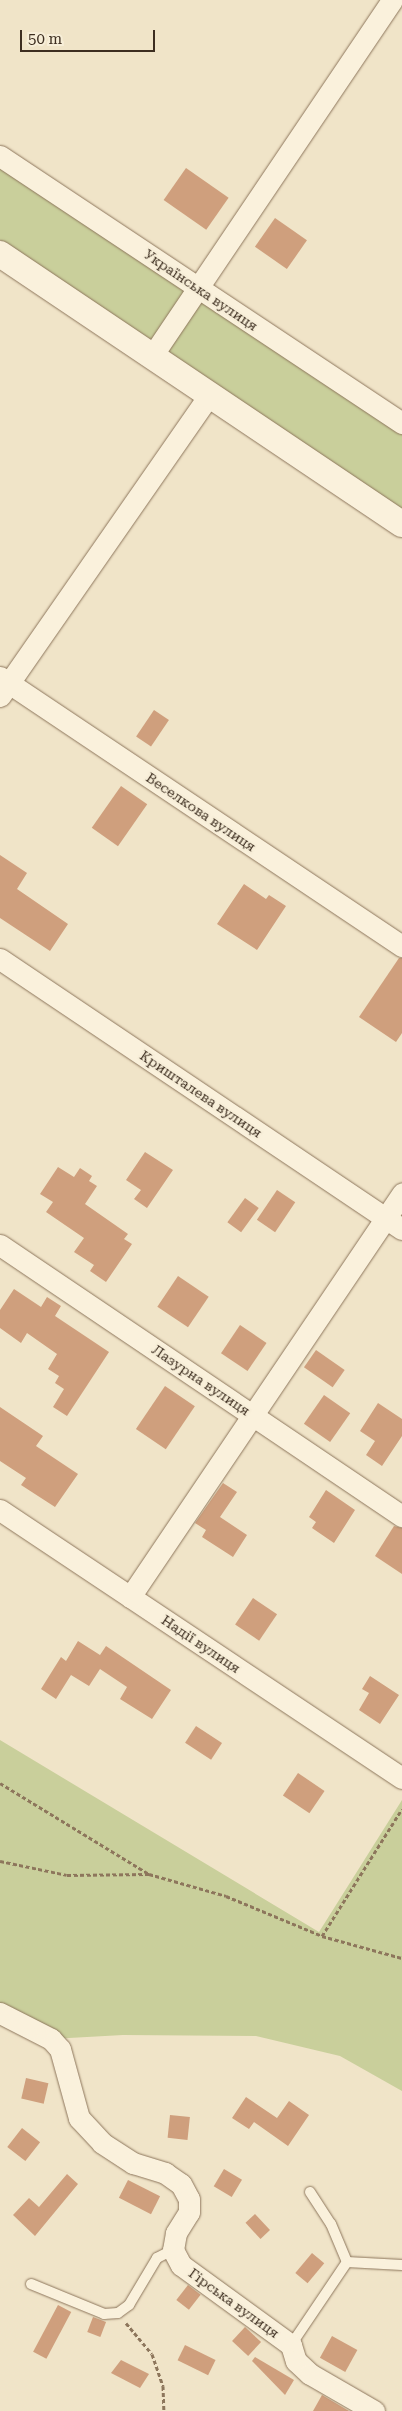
<!DOCTYPE html>
<meta charset="utf-8">
<style>
body{margin:0}
#map{position:relative;width:402px;height:2411px;overflow:hidden;background:#f0e4c8;font-family:"Roboto Serif",serif}
div>[style]{position:absolute}
[style*='--x']{left:calc(var(--x)*1px);top:calc(var(--y)*1px);width:calc(var(--w)*1px);rotate:calc(var(--a)*1deg)}
.green>*{inset:0;background:#c9cf9b}
.building>*{inset:0;background:#cf9f7d;transform-origin:0 0}
.path>*{height:3px;margin-top:-1.5px;transform-origin:0;background:repeating-linear-gradient(90deg,#8d765c 0 4px,transparent 0 6.5px)}
.roads{filter:drop-shadow(0 0 1px #8d765c) drop-shadow(0 0 1px #8d765c)}
.service>*{height:10px;margin:-5px;padding:0 5px;transform-origin:5px;border-radius:5px;background:#faf1dc}
.minor>*{height:21px;margin:-10.5px;padding:0 10.5px;transform-origin:10.5px;border-radius:10.5px;background:#faf1dc}
.tertiary>*{height:26px;margin:-13px;padding:0 13px;transform-origin:13px;border-radius:13px;background:#faf1dc}
span{translate:-50% -50%;white-space:nowrap;text-align:center;line-height:1.15;-webkit-text-stroke:4px #f7eed8;paint-order:stroke}
.street-label{font-size:14px;color:#3d2e20}
.scale{position:absolute;left:20px;top:30px;width:135px;height:22px;box-sizing:border-box;border:2px solid #3d2e20;border-top:0;padding-left:6px;font-size:15px;line-height:18px;white-space:nowrap;color:#3d2e20;-webkit-text-stroke:4px #f7eed8;paint-order:stroke}
</style>
<div id="map">
<div class="green">
<div style="clip-path:polygon(0 156px,402px 423px,402px 509px,0 240px)"></div>
<div style="clip-path:polygon(0 1740px,319px 1932px,402px 1800px,402px 2091px,340px 2056px,256px 2036px,123px 2035px,51px 2039px,0 2013px)"></div>
</div>
<div class="building">
<div style="left:186px;top:168px;width:52px;height:39px;rotate:35deg"></div>
<div style="left:275px;top:218px;width:39px;height:35px;rotate:35deg"></div>
<div style="left:154px;top:710px;width:18px;height:32px;rotate:34deg"></div>
<div style="left:121px;top:786px;width:32px;height:51px;rotate:35deg"></div>
<div style="clip-path:polygon(0 855px,27px 873px,17px 889px,68px 924px,50px 951px,0 918px)"></div>
<div style="clip-path:polygon(244px 884px,266px 899px,269px 895px,286px 906px,257px 950px,217px 924px)"></div>
<div style="clip-path:polygon(399px 958px,402px 958px,402px 1033px,396px 1042px,359px 1017px)"></div>
<div style="clip-path:polygon(145px 1152px,173px 1170px,147px 1208px,134px 1199px,141px 1190px,126px 1180px)"></div>
<div style="clip-path:polygon(58px 1167px,74px 1177px,80px 1168px,92px 1176px,89px 1181px,97px 1186px,85px 1204px,128px 1234px,124px 1239px,132px 1244px,106px 1282px,90px 1271px,94px 1265px,74px 1252px,84px 1238px,46px 1212px,53px 1202px,40px 1194px)"></div>
<div style="left:277px;top:1190px;width:22px;height:36px;rotate:34deg"></div>
<div style="left:245px;top:1198px;width:17px;height:30px;rotate:36deg"></div>
<div style="left:178px;top:1276px;width:37px;height:37px;rotate:34deg"></div>
<div style="clip-path:polygon(14px 1289px,41px 1307px,47px 1297px,61px 1306px,55px 1316px,109px 1352px,67px 1416px,53px 1407px,64px 1389px,55px 1383px,59px 1376px,48px 1369px,57px 1354px,27px 1333px,21px 1343px,0 1328px,0 1310px)"></div>
<div style="left:240px;top:1325px;width:32px;height:34px;rotate:34deg"></div>
<div style="left:316px;top:1350px;width:35px;height:21px;rotate:35deg"></div>
<div style="left:165px;top:1386px;width:36px;height:52px;rotate:34deg"></div>
<div style="left:324px;top:1395px;width:32px;height:35px;rotate:35deg"></div>
<div style="clip-path:polygon(378px 1403px,402px 1419px,402px 1436px,382px 1466px,366px 1455px,375px 1441px,360px 1431px)"></div>
<div style="clip-path:polygon(0 1407px,43px 1436px,36px 1446px,78px 1474px,55px 1507px,21px 1485px,26px 1478px,0 1461px)"></div>
<div style="clip-path:polygon(223px 1483px,237px 1492px,220px 1517px,247px 1535px,233px 1557px,202px 1537px,206px 1530px,195px 1523px)"></div>
<div style="clip-path:polygon(326px 1490px,355px 1510px,334px 1543px,312px 1528px,316px 1522px,309px 1517px)"></div>
<div style="clip-path:polygon(394px 1526px,402px 1528px,402px 1574px,375px 1556px)"></div>
<div style="left:253px;top:1598px;width:29px;height:32px;rotate:34deg"></div>
<div style="clip-path:polygon(78px 1641px,100px 1655px,106px 1646px,171px 1690px,152px 1719px,120px 1699px,127px 1687px,100px 1669px,89px 1686px,71px 1675px,56px 1699px,41px 1689px,61px 1657px,66px 1661px)"></div>
<div style="clip-path:polygon(370px 1676px,399px 1695px,380px 1724px,359px 1710px,369px 1693px,362px 1689px)"></div>
<div style="left:196px;top:1726px;width:31px;height:20px;rotate:33deg"></div>
<div style="left:298px;top:1773px;width:32px;height:27px;rotate:34deg"></div>
<div style="left:26px;top:2078px;width:23px;height:21px;rotate:13deg"></div>
<div style="clip-path:polygon(246px 2097px,277px 2118px,289px 2101px,309px 2115px,288px 2146px,254px 2122px,249px 2129px,232px 2118px)"></div>
<div style="left:170px;top:2115px;width:20px;height:23px;rotate:6deg"></div>
<div style="left:22px;top:2128px;width:23px;height:24px;rotate:38deg"></div>
<div style="left:224px;top:2169px;width:21px;height:20px;rotate:31deg"></div>
<div style="clip-path:polygon(67px 2174px,78px 2184px,35px 2236px,13px 2215px,29px 2198px,39px 2207px)"></div>
<div style="left:128px;top:2180px;width:36px;height:20px;rotate:27deg"></div>
<div style="left:255px;top:2214px;width:22px;height:13px;rotate:47deg"></div>
<div style="left:312px;top:2253px;width:16px;height:26px;rotate:40deg"></div>
<div style="left:188px;top:2285px;width:16px;height:19px;rotate:38deg"></div>
<div style="left:58px;top:2305px;width:15px;height:53px;rotate:28deg"></div>
<div style="left:93px;top:2317px;width:14px;height:16px;rotate:21deg"></div>
<div style="left:245px;top:2327px;width:22px;height:19px;rotate:43deg"></div>
<div style="left:332px;top:2336px;width:29px;height:25px;rotate:29deg"></div>
<div style="left:185px;top:2345px;width:34px;height:17px;rotate:26deg"></div>
<div style="clip-path:polygon(255px 2357px,294px 2380px,285px 2395px,252px 2361px)"></div>
<div style="clip-path:polygon(121px 2360px,149px 2374px,140px 2388px,111px 2373px)"></div>
<div style="clip-path:polygon(322px 2395px,349px 2411px,313px 2411px)"></div>
</div>
<div class="path">
<div style="--x:0;--y:1783;--w:175;--a:31.4"></div>
<div style="--x:149;--y:1874;--w:80;--a:15.9"></div>
<div style="--x:226;--y:1896;--w:104;--a:22.6"></div>
<div style="--x:322;--y:1936;--w:83;--a:15.4"></div>
<div style="--x:0;--y:1861;--w:68;--a:11.8"></div>
<div style="--x:67;--y:1875;--w:82;--a:-0.7"></div>
<div style="--x:322;--y:1936;--w:150;--a:-57.8"></div>
<div style="--x:126;--y:2323;--w:40;--a:50"></div>
<div style="--x:152;--y:2354;--w:34;--a:71"></div>
<div style="--x:163;--y:2386;--w:25;--a:88"></div>
</div>
<div class="roads">
<div class="service">
<div style="--x:310;--y:2192;--w:38;--a:57"></div>
<div style="--x:331;--y:2224;--w:41;--a:67.2"></div>
<div style="--x:347;--y:2262;--w:55;--a:3.1"></div>
<div style="--x:31;--y:2284;--w:79;--a:22.3"></div>
<div style="--x:104;--y:2314;--w:14;--a:-4"></div>
<div style="--x:118;--y:2313;--w:14;--a:-36"></div>
<div style="--x:129;--y:2305;--w:55;--a:-59.2"></div>
<div style="--x:157;--y:2258;--w:18;--a:-27"></div>
<div style="--x:291;--y:2345;--w:100;--a:-56"></div>
</div>
<div class="minor">
<div style="--x:0;--y:156;--w:483;--a:33.6"></div>
<div style="--x:152;--y:356;--w:429;--a:-56"></div>
<div style="--x:0;--y:677;--w:484;--a:33.8"></div>
<div style="--x:0;--y:696;--w:366;--a:-55.2"></div>
<div style="--x:0;--y:959;--w:484;--a:33.9"></div>
<div style="--x:0;--y:1245;--w:485;--a:34"></div>
<div style="--x:0;--y:1510;--w:483;--a:33.7"></div>
<div style="--x:130;--y:1597;--w:487;--a:-56"></div>
<div style="--x:0;--y:2013;--w:57;--a:27"></div>
<div style="--x:51;--y:2039;--w:13;--a:48"></div>
<div style="--x:60;--y:2049;--w:72;--a:74.6"></div>
<div style="--x:79;--y:2118;--w:34;--a:47"></div>
<div style="--x:102;--y:2143;--w:37;--a:33"></div>
<div style="--x:133;--y:2163;--w:34;--a:17"></div>
<div style="--x:165;--y:2173;--w:19;--a:35"></div>
<div style="--x:181;--y:2184;--w:17;--a:62"></div>
<div style="--x:189;--y:2199;--w:13;--a:90"></div>
<div style="--x:189;--y:2212;--w:25;--a:122"></div>
<div style="--x:176;--y:2233;--w:17;--a:100"></div>
<div style="--x:173;--y:2250;--w:17;--a:62"></div>
<div style="--x:181;--y:2265;--w:136;--a:36"></div>
<div style="--x:291;--y:2345;--w:17;--a:73"></div>
<div style="--x:296;--y:2361;--w:19;--a:43"></div>
<div style="--x:310;--y:2374;--w:74;--a:30"></div>
</div>
<div class="tertiary">
<div style="--x:0;--y:254;--w:484;--a:33.9"></div>
</div>
</div>
<div class="street-label">
<span style="left:201px;top:290px;rotate:34deg">Українська вулиця</span>
<span style="left:201px;top:812px;rotate:34deg">Веселкова вулиця</span>
<span style="left:201px;top:1094px;rotate:34deg">Кришталева вулиця</span>
<span style="left:201px;top:1380px;rotate:34deg">Лазурна вулиця</span>
<span style="left:201px;top:1644px;rotate:34deg">Надії вулиця</span>
<span style="left:234px;top:2303px;rotate:36deg">Гірська вулиця</span>
</div>
<div class="scale">50 m</div>
</div>
